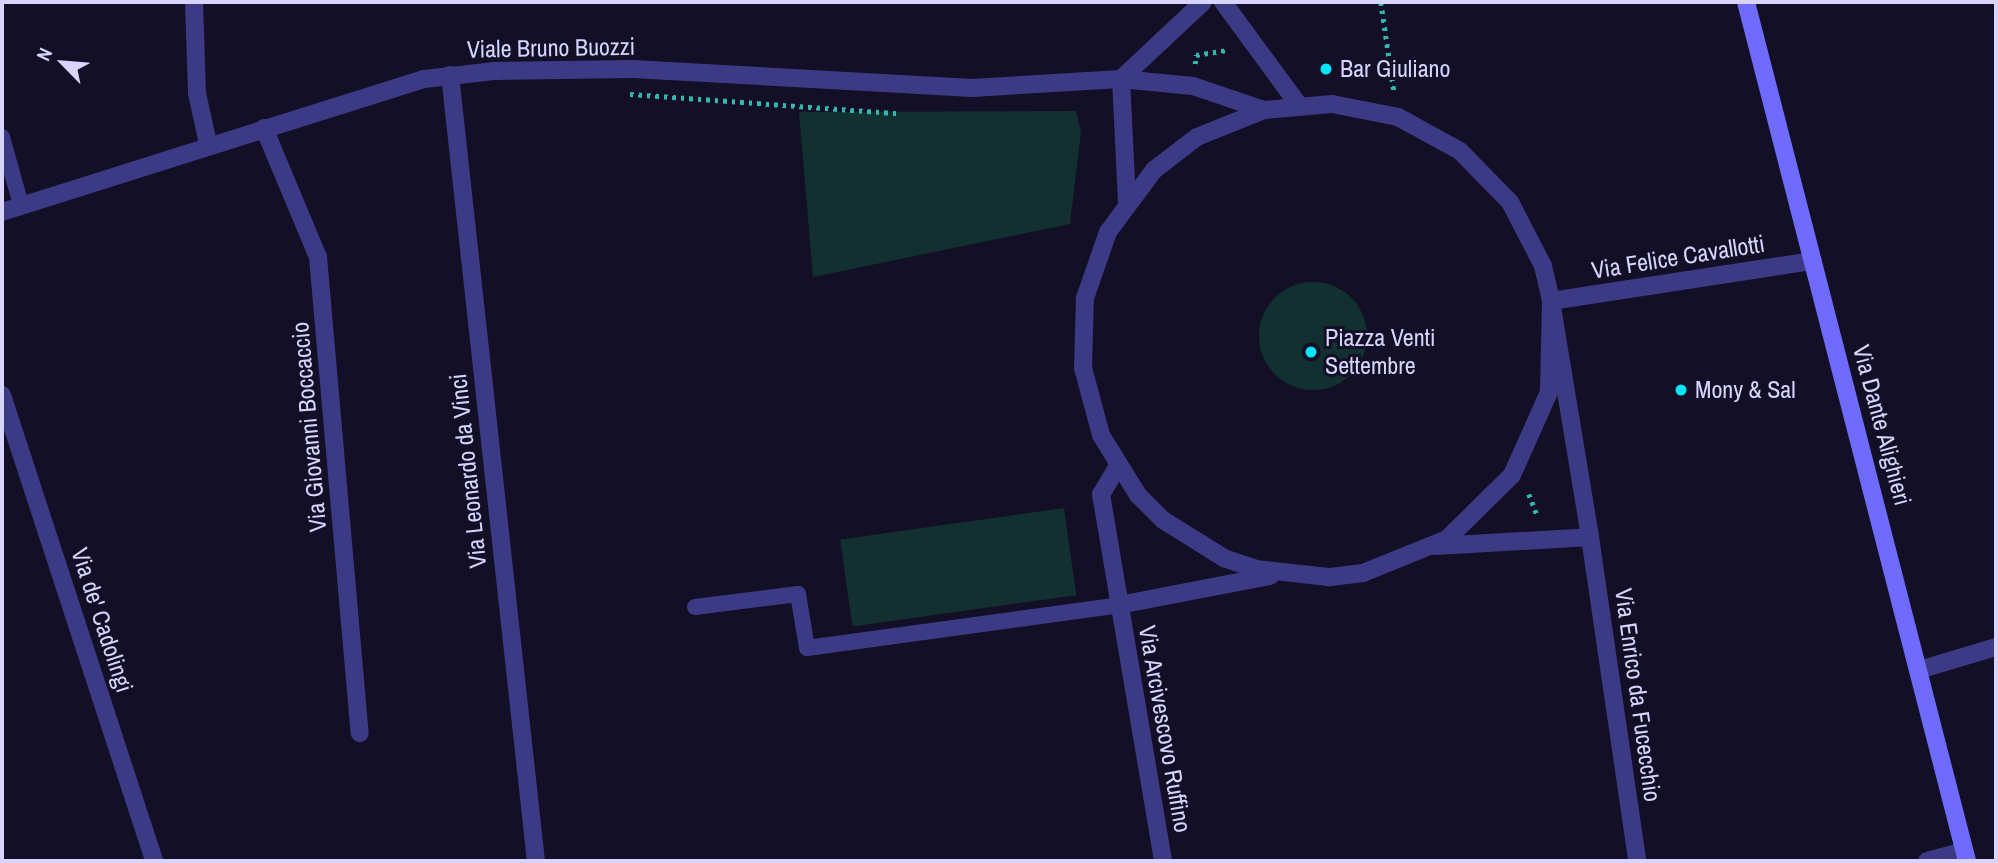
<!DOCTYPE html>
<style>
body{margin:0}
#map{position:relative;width:1998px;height:863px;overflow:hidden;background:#130f26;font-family:"Archivo Narrow",sans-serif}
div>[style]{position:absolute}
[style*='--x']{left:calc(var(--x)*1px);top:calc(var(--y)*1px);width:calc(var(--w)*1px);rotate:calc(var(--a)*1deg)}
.green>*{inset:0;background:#12302f;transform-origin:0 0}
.round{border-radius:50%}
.path>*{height:4.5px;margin-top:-2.25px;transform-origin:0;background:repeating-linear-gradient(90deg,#2fb8b0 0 3.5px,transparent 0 8.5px)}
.lane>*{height:16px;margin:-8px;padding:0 8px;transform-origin:8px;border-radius:8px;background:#3d3a85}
.street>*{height:18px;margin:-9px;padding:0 9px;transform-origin:9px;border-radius:9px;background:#3d3a85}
.secondary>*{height:18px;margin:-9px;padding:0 9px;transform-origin:9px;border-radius:9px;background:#6f6bff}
.dots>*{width:19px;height:19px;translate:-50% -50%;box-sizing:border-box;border:4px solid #130f26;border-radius:50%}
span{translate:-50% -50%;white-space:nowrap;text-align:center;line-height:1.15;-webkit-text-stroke:6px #130f26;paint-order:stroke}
.street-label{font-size:24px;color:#d9d4ff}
.poi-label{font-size:24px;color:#d9d4ff}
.left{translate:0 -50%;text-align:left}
.frame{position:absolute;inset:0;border:4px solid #d9d4ff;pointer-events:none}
.north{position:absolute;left:28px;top:28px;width:70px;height:70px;-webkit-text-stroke:5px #130f26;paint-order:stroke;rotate:295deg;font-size:19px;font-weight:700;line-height:28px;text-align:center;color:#d9d4ff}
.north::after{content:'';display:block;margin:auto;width:24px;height:32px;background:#d9d4ff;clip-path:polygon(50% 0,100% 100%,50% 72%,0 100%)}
</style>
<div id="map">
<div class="green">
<div style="clip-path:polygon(1076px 111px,1081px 132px,1070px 224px,813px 277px,799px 112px)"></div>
<div class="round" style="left:1259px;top:282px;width:108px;height:108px"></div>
<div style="left:1064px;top:508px;width:88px;height:226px;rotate:82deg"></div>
</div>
<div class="path">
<div style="--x:1381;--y:2;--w:90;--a:81.7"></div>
<div style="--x:1195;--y:64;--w:9;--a:-84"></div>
<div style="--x:1196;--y:55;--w:31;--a:-9"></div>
<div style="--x:630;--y:94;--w:268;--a:4.1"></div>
<div style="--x:1529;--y:494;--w:22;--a:69"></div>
</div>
<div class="lane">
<div style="--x:2;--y:137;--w:71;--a:74.4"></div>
<div style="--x:695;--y:607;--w:104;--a:-7.2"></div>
<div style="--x:798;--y:594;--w:55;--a:80.5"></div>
<div style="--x:807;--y:648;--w:315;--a:-7.8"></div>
</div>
<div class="street">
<div style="--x:194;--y:2;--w:91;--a:88.1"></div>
<div style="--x:197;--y:93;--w:52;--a:77.8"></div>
<div style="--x:1223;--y:2;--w:127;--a:53.7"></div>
<div style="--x:450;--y:75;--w:791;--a:83.76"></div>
<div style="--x:1121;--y:79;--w:123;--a:87.2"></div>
<div style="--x:1121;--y:79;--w:112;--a:-43.2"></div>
<div style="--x:264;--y:128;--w:140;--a:67.3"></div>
<div style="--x:318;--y:257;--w:478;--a:85"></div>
<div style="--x:2;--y:212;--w:442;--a:-17.5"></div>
<div style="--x:424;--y:79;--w:70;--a:-6.5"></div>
<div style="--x:494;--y:71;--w:139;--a:-0.8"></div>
<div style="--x:633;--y:69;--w:340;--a:3.2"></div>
<div style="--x:972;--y:88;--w:149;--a:-3.5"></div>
<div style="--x:1121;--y:79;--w:72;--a:5.6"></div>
<div style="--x:1193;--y:86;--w:75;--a:18.7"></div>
<div style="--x:1551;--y:301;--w:91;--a:91.3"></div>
<div style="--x:1549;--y:392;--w:91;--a:114"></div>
<div style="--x:1512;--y:475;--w:91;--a:135.4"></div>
<div style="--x:1447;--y:539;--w:91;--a:158"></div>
<div style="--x:1363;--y:573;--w:35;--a:173"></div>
<div style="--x:1328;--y:577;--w:71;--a:-173.6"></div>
<div style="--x:1257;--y:569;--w:35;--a:-162"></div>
<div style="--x:1224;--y:558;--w:72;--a:-148.1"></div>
<div style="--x:1163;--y:520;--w:35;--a:-135"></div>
<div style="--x:1138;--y:495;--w:70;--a:-121.7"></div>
<div style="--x:1101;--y:435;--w:69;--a:-105"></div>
<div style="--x:1083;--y:368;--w:70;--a:-88.4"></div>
<div style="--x:1085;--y:298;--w:70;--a:-70.8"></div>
<div style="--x:1108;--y:232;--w:77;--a:-53.4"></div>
<div style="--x:1154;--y:170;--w:54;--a:-37.5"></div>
<div style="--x:1197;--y:137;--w:72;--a:-21.9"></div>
<div style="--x:1264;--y:110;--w:68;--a:-5"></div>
<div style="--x:1332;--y:104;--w:67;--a:11.1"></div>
<div style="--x:1398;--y:117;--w:71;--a:28.7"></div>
<div style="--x:1460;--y:151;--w:71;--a:45.6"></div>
<div style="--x:1510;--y:202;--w:72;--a:62.7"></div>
<div style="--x:1543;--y:266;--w:36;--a:77"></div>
<div style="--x:1551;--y:301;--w:239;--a:80.6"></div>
<div style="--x:1590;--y:537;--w:327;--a:81.7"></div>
<div style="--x:1551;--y:301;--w:265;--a:-8.7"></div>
<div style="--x:2;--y:395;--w:490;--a:71.9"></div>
<div style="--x:1118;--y:466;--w:33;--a:121"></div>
<div style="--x:1101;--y:494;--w:372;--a:80.4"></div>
<div style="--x:1436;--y:546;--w:154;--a:-3.3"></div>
<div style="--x:1119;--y:605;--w:154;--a:-10.9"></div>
<div style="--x:1919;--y:670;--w:80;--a:-16.6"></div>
<div style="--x:1927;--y:861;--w:39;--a:-15"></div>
</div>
<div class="secondary">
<div style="--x:1746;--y:2;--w:887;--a:75.57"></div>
</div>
<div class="dots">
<div style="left:1326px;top:69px;background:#00e5ff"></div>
<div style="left:1311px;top:352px;background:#00e5ff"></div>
<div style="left:1681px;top:390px;background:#00e5ff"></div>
</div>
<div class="street-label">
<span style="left:551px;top:48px;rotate:-1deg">Viale Bruno Buozzi</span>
<span style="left:1678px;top:257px;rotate:-9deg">Via Felice Cavallotti</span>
<span style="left:1882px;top:425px;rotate:75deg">Via Dante Alighieri</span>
<span style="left:309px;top:427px;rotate:-95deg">Via Giovanni Boccaccio</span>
<span style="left:468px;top:471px;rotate:-96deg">Via Leonardo da Vinci</span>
<span style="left:102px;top:620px;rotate:72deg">Via de' Cadolingi</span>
<span style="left:1638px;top:695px;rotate:82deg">Via Enrico da Fucecchio</span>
<span style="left:1165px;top:729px;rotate:80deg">Via Arcivescovo Ruffino</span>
</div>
<div class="poi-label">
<span class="left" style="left:1340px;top:69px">Bar Giuliano</span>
<span class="left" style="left:1325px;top:352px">Piazza Venti<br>Settembre</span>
<span class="left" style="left:1695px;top:390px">Mony &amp; Sal</span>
</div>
<div class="frame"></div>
<div class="north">N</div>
</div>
